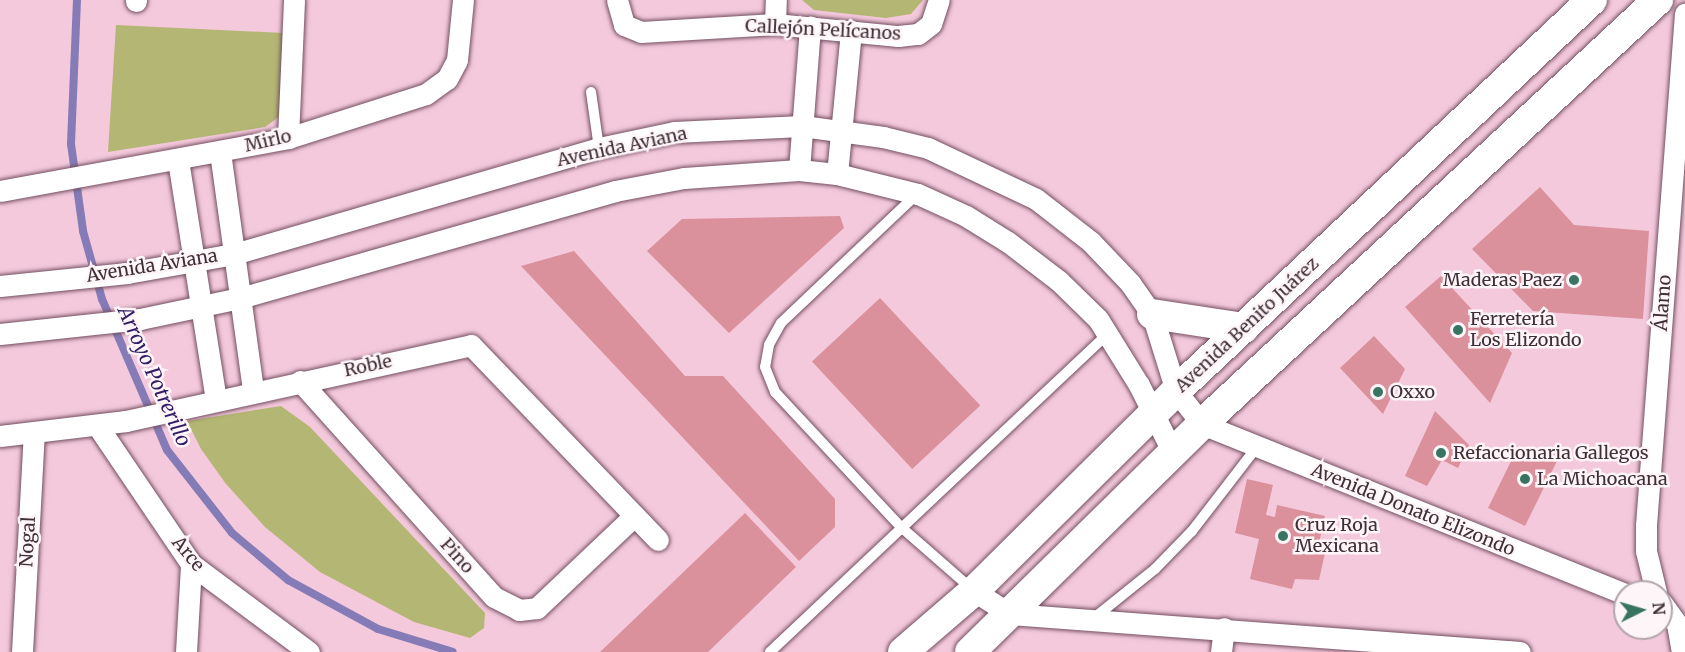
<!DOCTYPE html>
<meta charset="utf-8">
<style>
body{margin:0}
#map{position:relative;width:1685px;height:652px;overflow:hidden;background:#f4c9dc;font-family:Merriweather,serif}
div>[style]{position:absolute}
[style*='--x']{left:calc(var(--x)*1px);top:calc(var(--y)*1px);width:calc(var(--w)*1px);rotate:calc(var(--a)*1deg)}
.green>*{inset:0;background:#b4b673}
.stream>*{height:8px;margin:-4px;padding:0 4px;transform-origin:4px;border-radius:4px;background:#847bb7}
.building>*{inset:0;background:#db919c;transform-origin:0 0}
.roads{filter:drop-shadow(0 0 2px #734f60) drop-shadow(0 0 2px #734f60)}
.lane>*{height:10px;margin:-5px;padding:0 5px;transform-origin:5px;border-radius:5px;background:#fff}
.street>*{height:21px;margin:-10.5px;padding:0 10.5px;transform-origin:10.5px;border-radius:10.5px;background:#fff}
.secondary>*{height:30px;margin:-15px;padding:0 15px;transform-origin:15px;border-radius:15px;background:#fff}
.dots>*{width:16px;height:16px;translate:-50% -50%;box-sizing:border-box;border:3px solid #fef5f9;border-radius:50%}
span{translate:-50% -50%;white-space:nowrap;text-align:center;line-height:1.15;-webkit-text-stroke:5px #fef5f9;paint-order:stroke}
.street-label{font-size:18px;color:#3f2f36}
.poi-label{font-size:18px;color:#3f2f36}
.right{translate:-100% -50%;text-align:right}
.left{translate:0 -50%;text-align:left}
.water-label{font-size:20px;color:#311d66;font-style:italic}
.north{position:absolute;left:1613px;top:580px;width:60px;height:60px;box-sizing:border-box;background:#fef5f9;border:2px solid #b2a6ab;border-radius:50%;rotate:85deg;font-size:16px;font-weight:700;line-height:24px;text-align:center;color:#3f2f36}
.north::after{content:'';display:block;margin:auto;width:21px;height:27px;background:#387561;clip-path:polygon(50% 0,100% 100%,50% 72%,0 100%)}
</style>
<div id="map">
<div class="green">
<div style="clip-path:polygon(802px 0,923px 0,911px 14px,886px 18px,814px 10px)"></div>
<div style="clip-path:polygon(116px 25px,284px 33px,280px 116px,265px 127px,108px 152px)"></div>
<div style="clip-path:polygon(281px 406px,310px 427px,485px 613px,484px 628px,470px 638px,414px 622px,320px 572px,265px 527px,226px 484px,201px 449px,187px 421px)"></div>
</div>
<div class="stream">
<div style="--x:77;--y:0;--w:144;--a:92.4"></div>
<div style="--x:71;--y:144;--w:88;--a:82.1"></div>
<div style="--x:83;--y:231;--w:71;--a:74.4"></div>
<div style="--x:102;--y:299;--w:164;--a:66.7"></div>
<div style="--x:167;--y:450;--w:105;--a:51.9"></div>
<div style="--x:232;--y:533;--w:73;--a:40"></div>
<div style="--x:288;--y:580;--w:102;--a:28.6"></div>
<div style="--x:378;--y:629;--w:78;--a:17"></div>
</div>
<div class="building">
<div style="clip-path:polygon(1540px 187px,1574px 225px,1649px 231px,1643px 319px,1533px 311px,1472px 249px)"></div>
<div style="clip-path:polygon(840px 216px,844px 228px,729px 333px,647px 251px,682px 219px)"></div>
<div style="clip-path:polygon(574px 251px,685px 376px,723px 376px,835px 499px,835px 527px,799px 561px,521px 266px)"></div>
<div style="clip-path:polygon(1441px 276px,1512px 353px,1490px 403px,1405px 307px)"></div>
<div style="left:880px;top:298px;width:147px;height:93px;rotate:47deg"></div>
<div style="clip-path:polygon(1374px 336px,1405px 369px,1383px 414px,1340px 368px)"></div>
<div style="clip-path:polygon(1435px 411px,1469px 445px,1458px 468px,1442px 460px,1427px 486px,1405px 476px)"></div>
<div style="clip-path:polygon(1517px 449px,1562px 451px,1525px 526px,1488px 508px)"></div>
<div style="clip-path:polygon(1247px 479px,1273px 485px,1266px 515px,1275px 517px,1277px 505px,1325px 516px,1319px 543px,1327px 544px,1319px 580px,1295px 579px,1292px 589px,1250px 579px,1259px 539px,1235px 533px)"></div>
<div style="clip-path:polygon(745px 513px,796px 567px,708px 652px,600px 652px)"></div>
</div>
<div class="roads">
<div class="lane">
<div style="--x:591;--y:92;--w:57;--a:81.9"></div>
<div style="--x:917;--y:194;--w:187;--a:136.5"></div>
<div style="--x:781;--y:323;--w:25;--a:119"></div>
<div style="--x:769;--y:345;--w:22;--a:100"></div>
<div style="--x:765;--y:367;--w:27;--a:68"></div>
<div style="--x:775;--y:392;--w:185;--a:47"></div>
<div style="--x:901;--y:527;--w:96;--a:41.2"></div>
<div style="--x:1094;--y:618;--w:78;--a:-38.8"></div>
<div style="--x:1155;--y:569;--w:53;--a:-45.8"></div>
<div style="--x:1192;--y:531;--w:106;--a:-52.3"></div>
<div style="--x:770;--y:652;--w:464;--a:-43.3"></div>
</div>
<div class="street">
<div style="--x:617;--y:0;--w:26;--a:74"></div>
<div style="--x:624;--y:25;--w:18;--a:22"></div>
<div style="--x:641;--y:32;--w:134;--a:-3.4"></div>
<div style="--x:775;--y:24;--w:124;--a:5.6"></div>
<div style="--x:898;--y:36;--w:20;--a:-6"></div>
<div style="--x:918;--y:34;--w:16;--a:-38"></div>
<div style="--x:931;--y:24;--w:25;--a:-72"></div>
<div style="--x:136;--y:1;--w:1;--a:-90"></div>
<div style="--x:775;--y:24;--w:24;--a:-88"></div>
<div style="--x:288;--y:138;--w:138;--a:-87.5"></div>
<div style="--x:220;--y:152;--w:240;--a:82.1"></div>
<div style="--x:178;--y:160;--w:242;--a:81"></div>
<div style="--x:799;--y:170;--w:144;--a:-85.6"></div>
<div style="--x:837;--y:174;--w:144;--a:-84.4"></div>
<div style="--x:0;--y:191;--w:293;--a:-10.4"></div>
<div style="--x:288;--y:138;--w:145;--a:-17.7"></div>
<div style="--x:426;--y:94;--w:26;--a:-36"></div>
<div style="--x:447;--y:79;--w:21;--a:-62"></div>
<div style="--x:457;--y:60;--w:60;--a:-84.3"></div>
<div style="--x:0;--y:286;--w:128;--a:-5.8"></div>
<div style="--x:127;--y:273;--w:109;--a:-10.1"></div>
<div style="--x:234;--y:254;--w:380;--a:-16.2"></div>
<div style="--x:599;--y:148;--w:77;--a:-12"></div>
<div style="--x:674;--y:132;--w:128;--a:-2.7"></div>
<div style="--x:802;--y:126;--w:82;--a:7.7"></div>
<div style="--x:883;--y:137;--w:46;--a:13.7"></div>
<div style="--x:928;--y:148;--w:119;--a:25.3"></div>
<div style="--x:1036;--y:199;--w:70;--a:38"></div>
<div style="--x:1091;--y:242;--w:57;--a:46.4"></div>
<div style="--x:1130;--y:283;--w:38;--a:55"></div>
<div style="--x:1152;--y:314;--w:81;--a:72.7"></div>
<div style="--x:1176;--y:391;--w:42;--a:51.8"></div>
<div style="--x:1202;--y:424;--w:456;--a:21.9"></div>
<div style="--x:0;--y:334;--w:141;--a:-6.1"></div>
<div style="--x:140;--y:319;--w:102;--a:-11.9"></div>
<div style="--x:240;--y:298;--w:390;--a:-15.9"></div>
<div style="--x:615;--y:191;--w:70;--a:-10.7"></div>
<div style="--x:684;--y:178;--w:115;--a:-4"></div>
<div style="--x:799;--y:170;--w:38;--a:6"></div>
<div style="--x:837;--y:174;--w:83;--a:13.9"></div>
<div style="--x:918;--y:194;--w:53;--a:24.6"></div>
<div style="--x:966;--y:216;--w:49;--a:31.8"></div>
<div style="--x:1008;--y:242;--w:64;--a:37.4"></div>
<div style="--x:1059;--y:281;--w:54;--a:44.3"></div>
<div style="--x:1098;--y:319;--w:78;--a:58.2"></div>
<div style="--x:1139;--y:385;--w:76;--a:63.4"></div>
<div style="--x:300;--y:381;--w:290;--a:48.1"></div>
<div style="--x:494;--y:597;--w:28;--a:27"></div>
<div style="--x:519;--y:610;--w:18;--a:-6"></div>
<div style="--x:537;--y:608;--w:134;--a:-43.5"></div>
<div style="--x:97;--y:425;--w:168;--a:55.9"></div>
<div style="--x:191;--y:564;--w:147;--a:36.7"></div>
<div style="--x:0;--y:436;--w:127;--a:-6.8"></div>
<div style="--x:126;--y:421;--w:353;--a:-12.4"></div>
<div style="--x:471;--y:345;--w:270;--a:46.2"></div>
<div style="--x:974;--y:591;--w:43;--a:32.6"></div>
<div style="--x:1010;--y:614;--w:511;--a:4.26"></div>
<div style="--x:1656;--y:592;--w:42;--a:-103.7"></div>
<div style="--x:1646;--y:551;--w:26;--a:-90"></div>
<div style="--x:1646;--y:525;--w:513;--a:-85.64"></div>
<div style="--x:1661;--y:602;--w:27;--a:54"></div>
<div style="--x:1677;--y:624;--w:28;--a:80"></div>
<div style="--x:22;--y:652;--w:220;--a:-86.9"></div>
<div style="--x:186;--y:652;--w:88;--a:-86.7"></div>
<div style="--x:1221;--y:652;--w:24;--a:-83"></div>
</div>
<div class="secondary">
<div style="--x:1152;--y:314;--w:93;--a:8.7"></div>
<div style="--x:903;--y:652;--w:94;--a:-40.7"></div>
<div style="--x:974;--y:591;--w:284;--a:-44.7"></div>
<div style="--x:1176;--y:391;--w:571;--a:-43.23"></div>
<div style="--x:970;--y:652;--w:325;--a:-44.5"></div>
<div style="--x:1202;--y:424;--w:623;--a:-42.92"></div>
</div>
</div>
<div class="dots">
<div style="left:1574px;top:280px;background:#387561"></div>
<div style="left:1458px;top:330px;background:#387561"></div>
<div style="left:1378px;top:392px;background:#387561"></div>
<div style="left:1441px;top:453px;background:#387561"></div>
<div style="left:1525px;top:479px;background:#387561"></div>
<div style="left:1283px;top:536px;background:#387561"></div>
</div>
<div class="street-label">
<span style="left:823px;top:30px;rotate:3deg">Callejón Pelícanos</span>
<span style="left:268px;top:141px;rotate:-13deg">Mirlo</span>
<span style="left:622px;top:147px;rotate:-12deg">Avenida Aviana</span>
<span style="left:152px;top:266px;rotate:-9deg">Avenida Aviana</span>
<span style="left:1663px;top:303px;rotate:-86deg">Álamo</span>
<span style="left:1247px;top:325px;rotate:-43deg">Avenida Benito Juárez</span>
<span style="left:368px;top:366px;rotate:-12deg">Roble</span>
<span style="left:1413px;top:510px;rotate:22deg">Avenida Donato Elizondo</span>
<span style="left:28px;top:542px;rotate:-87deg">Nogal</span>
<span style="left:188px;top:554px;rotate:50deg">Arce</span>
<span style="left:457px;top:556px;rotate:48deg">Pino</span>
</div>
<div class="poi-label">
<span class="right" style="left:1562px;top:280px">Maderas Paez</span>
<span class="left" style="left:1470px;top:330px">Ferretería<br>Los Elizondo</span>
<span class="left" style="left:1390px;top:392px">Oxxo</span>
<span class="left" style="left:1453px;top:453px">Refaccionaria Gallegos</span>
<span class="left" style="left:1537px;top:479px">La Michoacana</span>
<span class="left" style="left:1295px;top:536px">Cruz Roja<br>Mexicana</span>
</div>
<div class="water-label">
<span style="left:155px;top:376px;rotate:66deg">Arroyo Potrerillo</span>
</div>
<div class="north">N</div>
</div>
